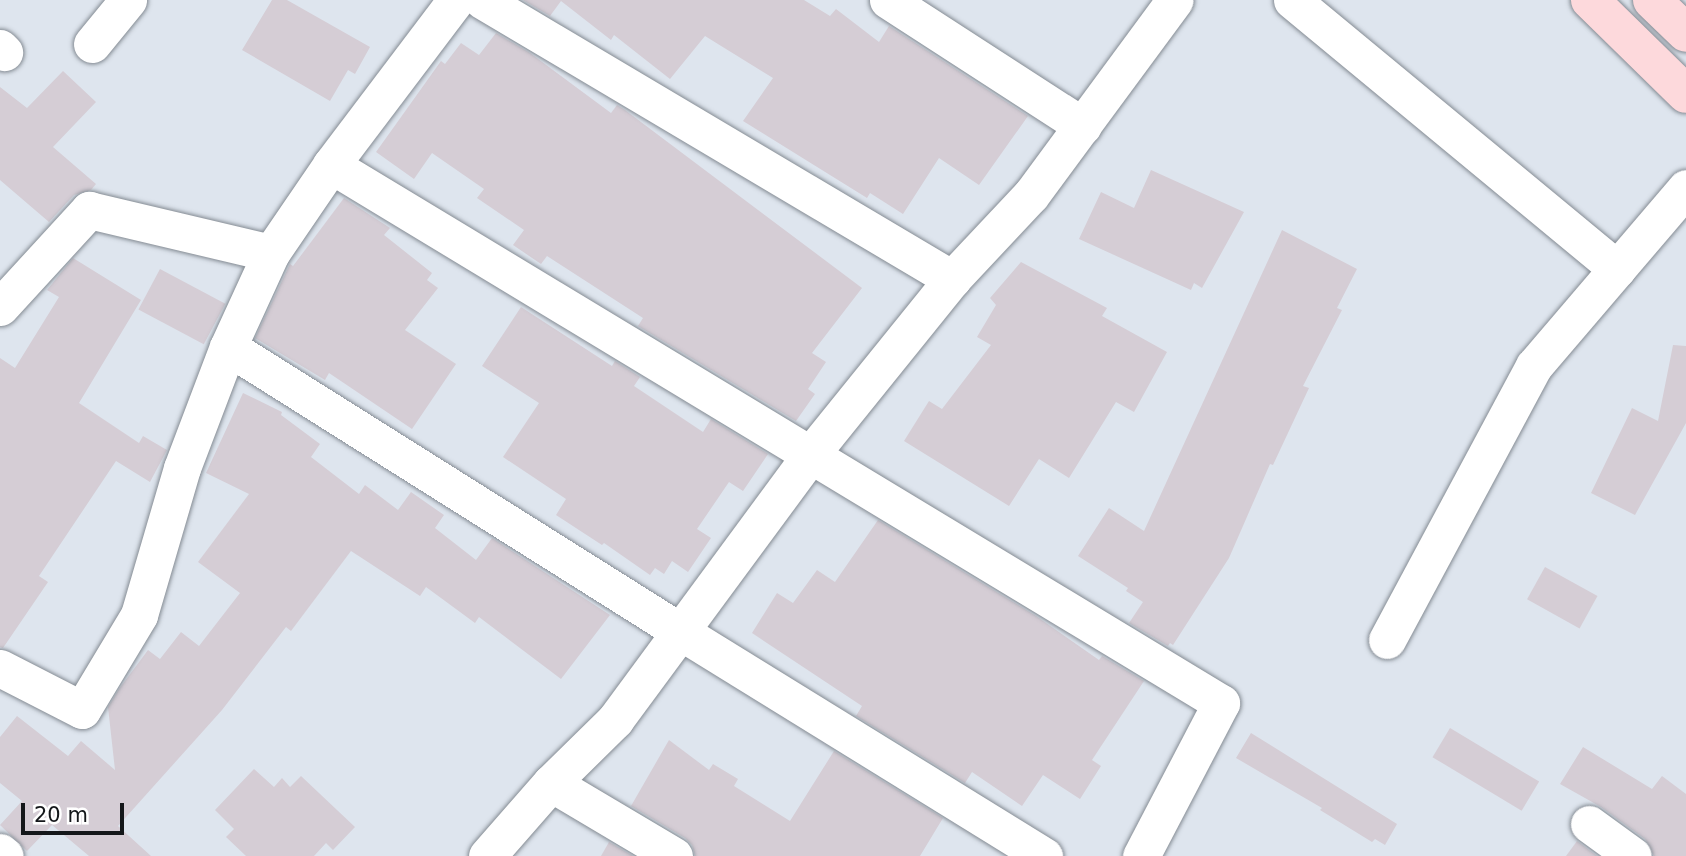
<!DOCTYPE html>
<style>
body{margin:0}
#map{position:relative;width:1686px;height:856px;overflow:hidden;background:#dee5ee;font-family:"DejaVu Sans",sans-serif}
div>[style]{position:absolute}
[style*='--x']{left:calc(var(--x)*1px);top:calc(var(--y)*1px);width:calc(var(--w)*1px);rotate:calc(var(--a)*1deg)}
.building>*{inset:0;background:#d5cdd5;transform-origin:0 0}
.roads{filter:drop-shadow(0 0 2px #848b93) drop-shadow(0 0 2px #848b93)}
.minor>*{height:37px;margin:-18.5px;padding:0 18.5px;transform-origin:18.5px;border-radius:18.5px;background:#fff}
.primary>*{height:38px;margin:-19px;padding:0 19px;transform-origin:19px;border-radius:19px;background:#fdd9dc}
span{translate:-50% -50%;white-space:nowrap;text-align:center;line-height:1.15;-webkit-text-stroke:6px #fff;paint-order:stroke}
.scale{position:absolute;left:21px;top:803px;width:103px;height:32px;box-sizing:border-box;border:4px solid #14171a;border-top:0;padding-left:9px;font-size:21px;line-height:24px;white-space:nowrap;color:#14171a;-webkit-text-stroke:5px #fff;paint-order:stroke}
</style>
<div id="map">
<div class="building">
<div style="clip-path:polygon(272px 0,287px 0,370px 47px,355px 74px,348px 70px,330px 101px,242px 50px)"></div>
<div style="clip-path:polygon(523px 0,804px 0,830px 16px,836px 9px,879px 42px,889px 26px,1028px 116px,979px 185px,939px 158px,903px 214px,870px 193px,867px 198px,743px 121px,773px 78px,705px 36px,670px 79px,614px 35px,611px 40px,561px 1px,550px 16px)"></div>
<div style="clip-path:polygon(496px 33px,530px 53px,611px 113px,617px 105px,625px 110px,862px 288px,812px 353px,826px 362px,808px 389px,815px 394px,796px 421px,638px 326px,643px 318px,547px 256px,541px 264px,513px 245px,524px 230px,477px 198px,484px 189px,432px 153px,414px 179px,376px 152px,441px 61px,445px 64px,461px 43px,479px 55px)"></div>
<div style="clip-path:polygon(63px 71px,96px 102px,53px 147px,96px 184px,91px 190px,74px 195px,49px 222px,0 180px,0 87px,27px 108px)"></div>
<div style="clip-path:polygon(1151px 170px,1244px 212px,1202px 288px,1194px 283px,1191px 290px,1079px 239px,1101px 192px,1134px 208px)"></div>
<div style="clip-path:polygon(344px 198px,390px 228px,384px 235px,432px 273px,427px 280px,438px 288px,405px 330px,456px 364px,412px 429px,329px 373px,325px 380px,255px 338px,290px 264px,293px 266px)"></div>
<div style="clip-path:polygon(1282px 230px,1357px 269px,1337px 308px,1342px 310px,1303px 386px,1309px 388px,1273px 465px,1270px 464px,1229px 558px,1173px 645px,1170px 643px,1168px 646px,1129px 623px,1143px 602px,1126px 591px,1128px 588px,1078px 556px,1109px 508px,1144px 531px)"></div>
<div style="clip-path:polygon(73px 258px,141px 300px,79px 403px,139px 443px,143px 436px,167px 450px,150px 482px,116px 461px,39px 576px,48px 582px,3px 648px,0 647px,0 358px,15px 368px,59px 297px,47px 290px)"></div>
<div style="clip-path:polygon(1021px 262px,1107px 308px,1102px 316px,1167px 352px,1134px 412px,1116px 402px,1069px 478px,1039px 459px,1009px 506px,904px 441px,929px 401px,942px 409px,991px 345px,977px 337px,996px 305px,990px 298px)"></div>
<div style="left:160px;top:269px;width:74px;height:46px;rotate:28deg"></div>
<div style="clip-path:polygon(521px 307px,612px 366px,615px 361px,640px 377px,634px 386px,703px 432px,711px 419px,768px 454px,743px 491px,729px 482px,697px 529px,711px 538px,688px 572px,672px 561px,664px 574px,655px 568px,650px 575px,604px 543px,602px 545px,556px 515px,566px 499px,503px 457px,539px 403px,482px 366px)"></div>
<div style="clip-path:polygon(1673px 345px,1686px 346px,1686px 423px,1635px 515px,1591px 493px,1632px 408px,1658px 421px)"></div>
<div style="clip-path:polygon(243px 393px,282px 412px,281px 415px,320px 444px,311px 457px,359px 494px,365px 485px,398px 510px,411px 492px,444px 515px,435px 528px,476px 560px,492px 538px,610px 615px,561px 679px,479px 617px,475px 623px,426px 587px,420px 596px,351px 551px,291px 631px,286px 627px,222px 710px,118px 826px,151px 856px,89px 856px,52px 825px,27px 851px,0 825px,22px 801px,0 783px,0 737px,17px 716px,68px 756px,81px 741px,115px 770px,108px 707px,119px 689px,148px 650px,160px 659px,181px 632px,199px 646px,240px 593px,198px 562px,249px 494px,206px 473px)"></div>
<div style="clip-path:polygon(878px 520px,1036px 616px,1099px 660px,1102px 656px,1144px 681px,1092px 760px,1101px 766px,1080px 799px,1043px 775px,1022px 806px,972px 772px,965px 783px,856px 716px,862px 706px,752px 633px,777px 593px,793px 603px,817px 570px,835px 582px)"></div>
<div style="left:1545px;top:567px;width:60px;height:37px;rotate:29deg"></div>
<div style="left:1450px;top:728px;width:104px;height:34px;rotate:31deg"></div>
<div style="clip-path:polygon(1251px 733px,1397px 824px,1385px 845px,1375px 839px,1372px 842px,1320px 810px,1322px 808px,1236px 758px)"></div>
<div style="clip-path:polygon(669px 740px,709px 770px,713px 764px,738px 779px,734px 786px,790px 821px,834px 751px,943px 818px,920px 856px,695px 856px,692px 845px,685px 838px,631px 806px)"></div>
<div style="clip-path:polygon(1583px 747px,1652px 789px,1662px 776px,1686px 794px,1686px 856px,1654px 856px,1645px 839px,1601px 807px,1560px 784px)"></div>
<div style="clip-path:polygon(254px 769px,274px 787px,282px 778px,290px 787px,301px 776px,355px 827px,333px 850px,326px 843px,314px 856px,246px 856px,226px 837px,234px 829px,215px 810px)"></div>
<div style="clip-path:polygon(1577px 841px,1597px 856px,1566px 856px)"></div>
<div style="clip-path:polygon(609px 842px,633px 856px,601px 856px)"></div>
</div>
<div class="roads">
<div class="minor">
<div style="--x:482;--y:0;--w:547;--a:30.69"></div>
<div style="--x:888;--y:0;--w:232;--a:32.9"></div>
<div style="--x:1292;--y:0;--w:422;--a:39.6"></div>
<div style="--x:92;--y:44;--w:57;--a:-50.7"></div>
<div style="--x:0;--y:48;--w:6;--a:45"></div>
<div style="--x:331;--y:165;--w:1040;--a:31.15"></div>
<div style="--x:1221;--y:703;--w:173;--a:117.6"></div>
<div style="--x:0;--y:307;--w:132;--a:-47.5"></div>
<div style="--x:89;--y:210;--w:187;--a:13.3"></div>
<div style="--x:228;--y:347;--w:535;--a:32.18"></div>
<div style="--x:681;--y:632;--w:427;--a:31.7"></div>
<div style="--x:1387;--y:640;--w:311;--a:-61.8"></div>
<div style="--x:1534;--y:366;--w:234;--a:-49.5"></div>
<div style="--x:0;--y:668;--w:92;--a:27.1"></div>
<div style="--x:82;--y:710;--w:111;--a:-59"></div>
<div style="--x:139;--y:615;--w:153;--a:-73.7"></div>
<div style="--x:182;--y:468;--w:129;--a:-69.2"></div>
<div style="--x:228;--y:347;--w:103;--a:-65.4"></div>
<div style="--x:271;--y:253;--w:107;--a:-55.7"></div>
<div style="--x:331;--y:165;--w:207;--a:-52.9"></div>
<div style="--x:551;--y:783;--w:143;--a:30.7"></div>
<div style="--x:1589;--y:824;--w:54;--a:36"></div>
<div style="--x:0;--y:852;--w:6;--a:39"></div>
<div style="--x:487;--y:856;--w:97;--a:-48.8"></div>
<div style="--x:551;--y:783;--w:90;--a:-44.5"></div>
<div style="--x:615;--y:720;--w:330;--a:-53.6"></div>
<div style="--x:811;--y:454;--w:225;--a:-51.1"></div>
<div style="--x:952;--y:279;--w:115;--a:-46.8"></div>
<div style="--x:1031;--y:195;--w:242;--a:-53.6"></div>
</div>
<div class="primary">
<div style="--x:1590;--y:0;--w:134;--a:44.4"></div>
<div style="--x:1652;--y:0;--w:47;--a:44.1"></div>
</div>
</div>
<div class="scale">20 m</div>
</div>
